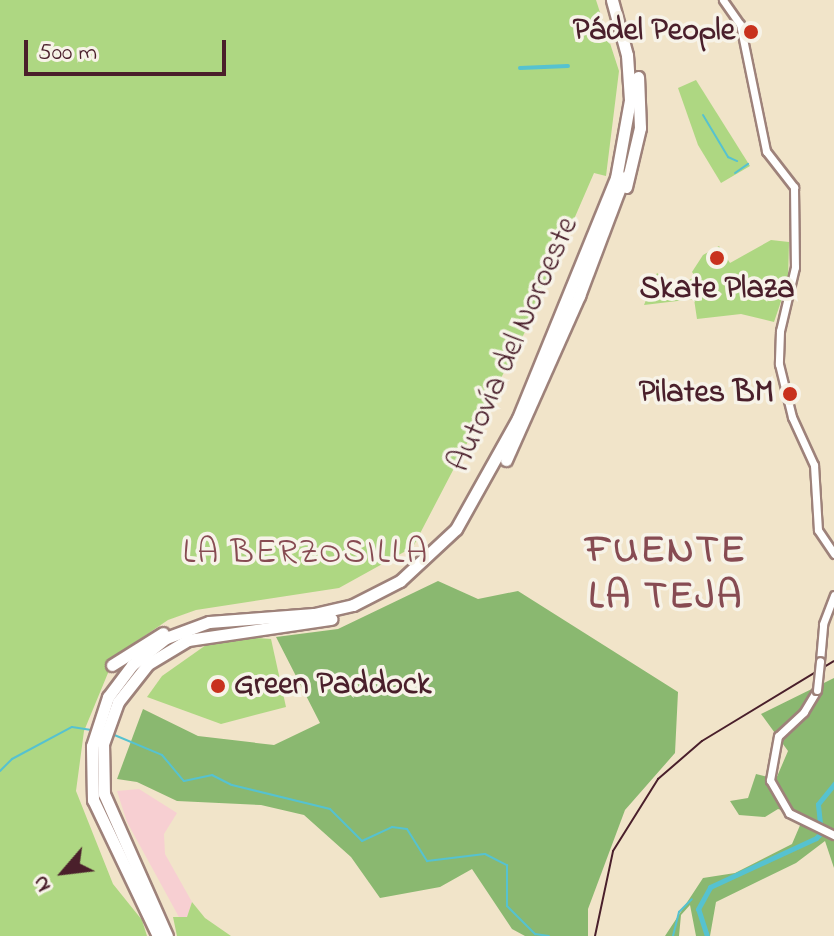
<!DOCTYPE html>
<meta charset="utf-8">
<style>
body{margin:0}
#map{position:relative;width:834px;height:936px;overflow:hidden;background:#f1e4c9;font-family:"Indie Flower",sans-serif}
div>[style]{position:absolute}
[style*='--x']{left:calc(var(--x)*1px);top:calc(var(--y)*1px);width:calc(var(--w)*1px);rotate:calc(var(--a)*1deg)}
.built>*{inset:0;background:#f7cfd2}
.green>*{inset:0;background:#aed782}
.forest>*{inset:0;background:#8ab870}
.stream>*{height:2px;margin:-1px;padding:0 1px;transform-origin:1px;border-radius:1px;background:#56c2d0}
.canal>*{height:4px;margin:-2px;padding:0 2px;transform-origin:2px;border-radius:2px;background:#56c2d0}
.river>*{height:5px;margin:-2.5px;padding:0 2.5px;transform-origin:2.5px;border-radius:2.5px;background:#56c2d0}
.roads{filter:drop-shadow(2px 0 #9e827a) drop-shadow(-2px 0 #9e827a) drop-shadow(0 2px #9e827a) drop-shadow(0 -2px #9e827a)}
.secondary>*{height:7px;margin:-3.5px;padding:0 3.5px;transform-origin:3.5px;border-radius:3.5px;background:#fff}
.highway>*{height:11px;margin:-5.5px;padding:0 5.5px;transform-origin:5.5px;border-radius:5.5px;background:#fff}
.rail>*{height:2px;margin:-1px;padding:0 1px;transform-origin:1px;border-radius:1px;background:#4a1f2b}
.bridges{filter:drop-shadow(2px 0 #9e827a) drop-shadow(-2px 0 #9e827a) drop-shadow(0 2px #9e827a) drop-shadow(0 -2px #9e827a)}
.secondary-bridge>*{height:7px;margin:-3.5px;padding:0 3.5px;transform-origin:3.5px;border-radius:3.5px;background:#fff}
.dots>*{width:22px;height:22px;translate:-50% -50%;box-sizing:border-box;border:4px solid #f7f3e8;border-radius:50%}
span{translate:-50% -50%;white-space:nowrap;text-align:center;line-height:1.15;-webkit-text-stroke:7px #f7f3e8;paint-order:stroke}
.poi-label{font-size:32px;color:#4a1f2b;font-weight:700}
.right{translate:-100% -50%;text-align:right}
.left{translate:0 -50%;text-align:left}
.street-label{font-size:32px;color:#4a1f2b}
.neighbourhood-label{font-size:34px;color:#874b52;letter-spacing:2px}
.district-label{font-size:40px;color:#874b52;font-weight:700;letter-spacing:2px}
.north{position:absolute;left:24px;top:832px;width:80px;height:80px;-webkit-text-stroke:6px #f7f3e8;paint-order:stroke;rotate:242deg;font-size:22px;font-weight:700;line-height:32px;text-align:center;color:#4a1f2b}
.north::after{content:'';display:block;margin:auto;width:28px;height:36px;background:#4a1f2b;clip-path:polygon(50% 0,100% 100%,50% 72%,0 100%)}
.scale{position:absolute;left:24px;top:40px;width:202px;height:36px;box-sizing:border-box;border:4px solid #4a1f2b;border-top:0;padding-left:10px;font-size:24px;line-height:28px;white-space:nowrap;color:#4a1f2b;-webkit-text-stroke:6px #f7f3e8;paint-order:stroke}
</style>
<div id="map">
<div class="built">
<i style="clip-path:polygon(139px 789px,177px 813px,164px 834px,165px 854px,192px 902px,187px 917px,180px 919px,127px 822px,117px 791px)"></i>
</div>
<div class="green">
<i style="clip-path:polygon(0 0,596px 0,619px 71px,606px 176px,594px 173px,526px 330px,413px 547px,339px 588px,196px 610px,168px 620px,115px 656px,84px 731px,76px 791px,113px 884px,142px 920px,147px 936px,0 936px)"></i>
<i style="clip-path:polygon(696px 80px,750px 166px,721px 183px,698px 145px,678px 88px)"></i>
<i style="clip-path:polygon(771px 240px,789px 242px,788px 281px,774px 322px,741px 314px,697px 319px,694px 299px,644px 305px,657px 273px,677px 289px,695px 276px,692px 272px,703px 255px,719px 246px,730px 263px)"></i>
<i style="clip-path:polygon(242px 637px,271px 639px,286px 707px,221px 724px,147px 697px,162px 676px,206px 645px)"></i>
<i style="clip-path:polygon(192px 902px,205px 918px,231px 936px,177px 936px,173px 917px,187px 917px)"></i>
</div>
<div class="forest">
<i style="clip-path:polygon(438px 581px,478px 599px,518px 591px,678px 692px,675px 753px,625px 810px,588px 909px,588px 936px,525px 936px,512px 929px,472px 869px,440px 887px,380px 898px,351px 857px,304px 815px,261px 805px,177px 801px,137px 782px,117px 779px,143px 709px,198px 736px,274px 745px,320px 723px,276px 637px,338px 629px)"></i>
<i style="clip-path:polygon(834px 678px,834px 868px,825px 841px,796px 863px,716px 902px,710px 936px,696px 936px,690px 905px,681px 915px,679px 936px,665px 936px,703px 878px,735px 873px,792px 844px,804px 816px,778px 809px,765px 817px,739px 815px,730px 801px,748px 798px,756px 774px,776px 779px,788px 751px,761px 714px)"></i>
</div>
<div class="stream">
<i style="--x:703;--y:115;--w:49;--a:59.2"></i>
<i style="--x:728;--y:157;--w:10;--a:24"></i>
<i style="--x:735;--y:173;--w:16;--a:-35"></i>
<i style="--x:112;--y:734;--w:54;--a:22.8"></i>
<i style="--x:162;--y:755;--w:34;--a:50"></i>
<i style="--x:184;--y:781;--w:29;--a:-12"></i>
<i style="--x:212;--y:775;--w:22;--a:27"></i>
<i style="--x:232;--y:785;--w:101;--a:13.8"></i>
<i style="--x:330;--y:809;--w:45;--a:45"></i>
<i style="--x:362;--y:841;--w:33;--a:-25"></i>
<i style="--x:392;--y:827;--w:15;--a:8"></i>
<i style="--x:407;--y:829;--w:38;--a:58"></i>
<i style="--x:427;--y:861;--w:58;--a:-6.9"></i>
<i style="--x:485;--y:854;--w:25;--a:27"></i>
<i style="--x:507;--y:865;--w:41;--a:90"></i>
<i style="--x:507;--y:906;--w:40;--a:45"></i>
<i style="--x:535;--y:934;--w:14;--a:8"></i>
<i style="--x:0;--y:771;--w:17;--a:-45"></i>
<i style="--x:12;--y:759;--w:68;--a:-28.1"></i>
<i style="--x:72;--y:727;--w:18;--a:9"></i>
<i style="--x:673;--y:936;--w:25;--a:-76"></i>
<i style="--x:679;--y:912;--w:18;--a:-45"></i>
</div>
<div class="canal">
<i style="--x:520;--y:68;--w:48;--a:-2.4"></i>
</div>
<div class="river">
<i style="--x:707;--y:936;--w:28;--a:-108"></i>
<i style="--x:698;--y:909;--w:25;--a:-61"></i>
<i style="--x:710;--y:887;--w:117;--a:-24.8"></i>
<i style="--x:816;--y:838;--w:7;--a:-45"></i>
<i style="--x:821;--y:833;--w:29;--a:-96"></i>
<i style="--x:818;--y:804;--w:26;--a:-51"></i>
</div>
<div class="roads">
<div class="secondary">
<i style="--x:723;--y:0;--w:29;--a:55"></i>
<i style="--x:740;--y:24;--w:130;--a:78.4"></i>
<i style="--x:766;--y:151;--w:46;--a:52.1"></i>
<i style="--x:794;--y:187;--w:80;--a:89.3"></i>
<i style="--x:795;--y:267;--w:66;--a:103.2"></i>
<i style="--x:780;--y:331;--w:33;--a:92"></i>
<i style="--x:779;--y:364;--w:55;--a:76.2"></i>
<i style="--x:792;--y:417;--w:53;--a:65.4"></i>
<i style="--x:814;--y:465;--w:65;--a:86.5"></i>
<i style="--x:818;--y:530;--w:29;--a:56"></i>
<i style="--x:820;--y:661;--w:37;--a:-85"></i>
<i style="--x:823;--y:624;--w:31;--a:-69"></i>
<i style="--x:817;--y:690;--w:26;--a:121"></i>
<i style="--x:804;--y:712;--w:35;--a:137"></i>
<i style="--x:778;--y:736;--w:45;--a:100.3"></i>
<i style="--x:770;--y:780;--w:38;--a:60"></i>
<i style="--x:789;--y:813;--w:50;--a:26.1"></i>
</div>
<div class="highway">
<i style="--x:626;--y:187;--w:61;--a:-76.7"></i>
<i style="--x:640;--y:128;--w:51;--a:-92.2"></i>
<i style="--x:506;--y:460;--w:180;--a:-66"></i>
<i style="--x:579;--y:296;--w:127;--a:-69.3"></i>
<i style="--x:112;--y:665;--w:60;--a:-32.1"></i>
<i style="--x:158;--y:936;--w:151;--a:-115.5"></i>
<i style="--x:93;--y:800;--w:54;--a:-91.1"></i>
<i style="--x:92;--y:746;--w:52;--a:-71.9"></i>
<i style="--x:108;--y:697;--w:40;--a:-53"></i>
<i style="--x:132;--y:665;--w:43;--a:-38.5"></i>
<i style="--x:166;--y:638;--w:46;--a:-20.4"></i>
<i style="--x:209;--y:622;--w:105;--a:-4.4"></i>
<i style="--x:314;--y:614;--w:40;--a:-13"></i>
<i style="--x:353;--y:605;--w:53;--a:-27.1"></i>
<i style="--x:400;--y:581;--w:76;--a:-42.9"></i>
<i style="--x:456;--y:529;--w:127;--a:-60.8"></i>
<i style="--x:518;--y:418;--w:259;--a:-67.8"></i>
<i style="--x:616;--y:178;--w:79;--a:-79.8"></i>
<i style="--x:630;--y:100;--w:45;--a:-93.8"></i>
<i style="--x:627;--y:55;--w:57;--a:-105.3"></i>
<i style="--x:167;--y:936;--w:155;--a:-113.9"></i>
<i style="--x:104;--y:794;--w:50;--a:-91.1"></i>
<i style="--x:103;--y:744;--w:45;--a:-70.3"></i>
<i style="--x:118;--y:702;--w:48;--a:-51.7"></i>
<i style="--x:148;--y:664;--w:47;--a:-31"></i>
<i style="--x:188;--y:640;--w:145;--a:-8.4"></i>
</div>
</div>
<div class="rail">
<i style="--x:595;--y:936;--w:87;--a:-78"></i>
<i style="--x:613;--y:851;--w:85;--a:-58"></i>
<i style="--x:658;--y:779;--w:58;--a:-40.8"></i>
<i style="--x:702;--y:741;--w:154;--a:-31.2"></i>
</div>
<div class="bridges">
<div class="secondary-bridge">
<i style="--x:817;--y:690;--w:29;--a:-84"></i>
</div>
</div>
<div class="dots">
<i style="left:751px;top:32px;background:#c8321e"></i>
<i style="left:717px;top:258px;background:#c8321e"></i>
<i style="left:790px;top:394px;background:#c8321e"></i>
<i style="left:218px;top:686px;background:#c8321e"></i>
</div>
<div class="poi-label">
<span class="right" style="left:735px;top:32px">Pádel People</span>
<span style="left:717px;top:290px">Skate Plaza</span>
<span class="right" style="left:774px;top:394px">Pilates BM</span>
<span class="left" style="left:234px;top:686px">Green Paddock</span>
</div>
<div class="street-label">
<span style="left:515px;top:345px;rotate:-66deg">Autovía del Noroeste</span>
</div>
<div class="neighbourhood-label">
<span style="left:306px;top:555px">LA BERZOSILLA</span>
</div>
<div class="district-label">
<span style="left:666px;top:575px">FUENTE<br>LA TEJA</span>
</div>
<div class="north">N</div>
<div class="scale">500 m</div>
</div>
